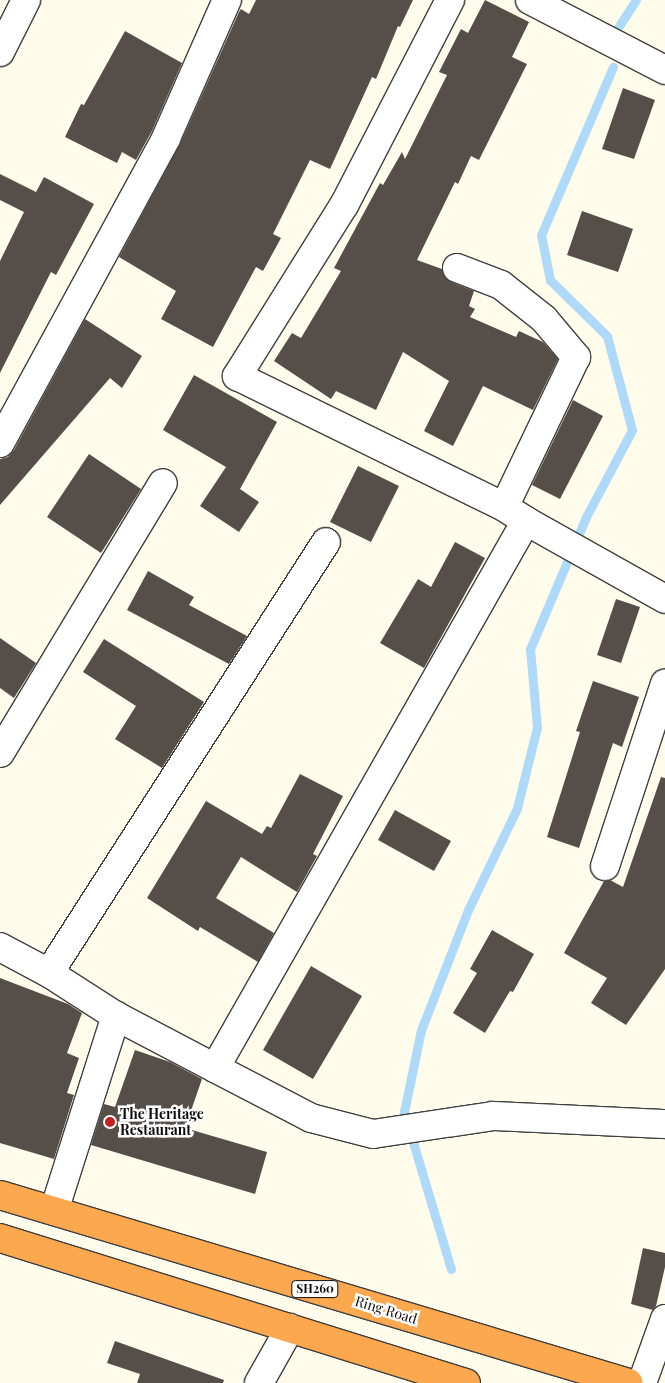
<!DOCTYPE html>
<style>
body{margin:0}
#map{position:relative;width:665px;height:1383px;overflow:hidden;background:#fffcec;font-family:"Playfair Display",serif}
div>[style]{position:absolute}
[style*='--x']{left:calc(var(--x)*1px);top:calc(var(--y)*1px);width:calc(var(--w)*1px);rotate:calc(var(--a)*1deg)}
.stream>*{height:9px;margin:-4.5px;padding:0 4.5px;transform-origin:4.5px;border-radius:4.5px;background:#aed9f9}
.building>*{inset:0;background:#564f49}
.roads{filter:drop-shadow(1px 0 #404040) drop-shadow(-1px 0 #404040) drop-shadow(0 1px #404040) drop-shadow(0 -1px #404040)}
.minor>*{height:28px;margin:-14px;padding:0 14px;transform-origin:14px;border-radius:14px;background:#fff}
.highway>*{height:28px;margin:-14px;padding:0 14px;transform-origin:14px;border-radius:14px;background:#fca84e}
.dots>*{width:14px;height:14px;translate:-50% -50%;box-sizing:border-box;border:2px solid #fff;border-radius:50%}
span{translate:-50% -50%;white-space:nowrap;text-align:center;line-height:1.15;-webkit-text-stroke:5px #fff;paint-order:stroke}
.shield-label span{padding:1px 4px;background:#fff;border:1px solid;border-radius:4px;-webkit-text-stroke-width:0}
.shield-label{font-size:12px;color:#0d0d0d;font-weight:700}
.poi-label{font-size:14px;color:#0d0d0d;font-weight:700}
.left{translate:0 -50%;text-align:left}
.street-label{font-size:14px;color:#0d0d0d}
</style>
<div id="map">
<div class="stream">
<i style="--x:619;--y:26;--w:31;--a:-57"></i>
<i style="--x:451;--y:1269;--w:164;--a:-106.7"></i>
<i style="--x:404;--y:1112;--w:84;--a:-78.3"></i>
<i style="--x:421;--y:1030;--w:129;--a:-68.6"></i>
<i style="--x:468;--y:910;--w:113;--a:-64.3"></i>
<i style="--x:517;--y:808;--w:83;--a:-76.1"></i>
<i style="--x:537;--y:727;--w:78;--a:-95.1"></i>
<i style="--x:530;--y:649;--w:143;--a:-67"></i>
<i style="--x:586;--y:517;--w:98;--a:-62.1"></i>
<i style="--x:632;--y:430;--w:97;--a:-104.9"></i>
<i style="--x:607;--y:336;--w:80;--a:-135.5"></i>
<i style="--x:550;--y:280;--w:46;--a:-101.3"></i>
<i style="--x:541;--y:235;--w:183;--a:-66.8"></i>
</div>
<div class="building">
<i style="clip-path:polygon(256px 0,413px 0,400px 27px,398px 26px,376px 79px,372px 77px,330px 169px,310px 160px,273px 234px,281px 238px,263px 271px,256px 267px,213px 347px,161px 319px,176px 291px,119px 257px,180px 144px,239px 12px,241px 9px,249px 14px)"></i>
<i style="clip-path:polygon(485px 0,529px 22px,512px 57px,527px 64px,479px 160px,471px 156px,458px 184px,455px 182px,417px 260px,442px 269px,445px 277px,451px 282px,474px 291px,469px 306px,475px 309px,470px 317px,516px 337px,519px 331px,543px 342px,558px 359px,533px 410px,483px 386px,453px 446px,424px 431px,449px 381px,403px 352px,376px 410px,336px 391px,331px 399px,274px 361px,292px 333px,301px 338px,341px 271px,334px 268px,380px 183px,383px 185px,402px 152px,405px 159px,447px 75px,439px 72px,461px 29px,468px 33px)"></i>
<i style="clip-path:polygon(125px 31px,182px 63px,152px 131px,136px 160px,122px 152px,117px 163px,65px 137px,81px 104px,84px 105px)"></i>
<i style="clip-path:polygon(623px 88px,655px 100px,634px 159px,602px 149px)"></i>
<i style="clip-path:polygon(0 174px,36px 192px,44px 177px,94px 204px,56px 275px,51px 272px,0 373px,0 261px,24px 212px,0 200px)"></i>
<i style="clip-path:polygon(582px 211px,633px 229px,618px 272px,567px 255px)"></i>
<i style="clip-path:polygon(85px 319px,142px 356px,122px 388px,110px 378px,0 505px,0 459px,8px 457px,14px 450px)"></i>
<i style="clip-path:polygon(194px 375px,277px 422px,240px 489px,259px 502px,239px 532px,200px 506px,226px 467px,163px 430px)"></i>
<i style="clip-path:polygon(573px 400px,603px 416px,560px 499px,532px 485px)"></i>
<i style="clip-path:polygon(89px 454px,141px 489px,101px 553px,47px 517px)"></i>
<i style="clip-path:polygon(358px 466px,399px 486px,371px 542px,330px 522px)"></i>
<i style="clip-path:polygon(455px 542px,485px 558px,424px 668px,380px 643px,418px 579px,431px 587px)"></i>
<i style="clip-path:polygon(148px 571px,194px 597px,189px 605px,247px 636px,229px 664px,127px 610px)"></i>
<i style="clip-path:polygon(616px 599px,640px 607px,621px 663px,597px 655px)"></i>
<i style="clip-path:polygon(0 638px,36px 663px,14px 698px,0 688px)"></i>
<i style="clip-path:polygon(104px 639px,204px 702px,162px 768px,115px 739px,136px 706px,83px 672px)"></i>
<i style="clip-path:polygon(593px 681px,639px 697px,622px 747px,613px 743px,579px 848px,547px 837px,580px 732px,576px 731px)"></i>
<i style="clip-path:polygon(300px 774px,343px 796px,313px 854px,317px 856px,297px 892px,241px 857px,216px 898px,274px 933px,258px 962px,200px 927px,198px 931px,147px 898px,206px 801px,262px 834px,267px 826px,271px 828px)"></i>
<i style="clip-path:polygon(661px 777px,665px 778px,665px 969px,626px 1025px,591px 1003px,607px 978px,564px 953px,604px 881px,610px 880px,623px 887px)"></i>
<i style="clip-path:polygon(395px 810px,451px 841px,434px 871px,378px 840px)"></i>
<i style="clip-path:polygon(492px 930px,534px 954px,513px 992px,510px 991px,485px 1033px,453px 1013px,477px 973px,470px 969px)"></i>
<i style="clip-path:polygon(311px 966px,362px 996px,313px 1079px,263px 1050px)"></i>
<i style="clip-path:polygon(0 978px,68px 1004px,82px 1013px,67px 1053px,79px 1058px,67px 1093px,74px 1095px,54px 1159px,0 1143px)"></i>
<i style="clip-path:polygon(135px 1050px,170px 1062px,202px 1079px,185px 1128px,267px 1152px,255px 1194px,91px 1145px,104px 1104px,115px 1107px)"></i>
<i style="clip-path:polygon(643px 1248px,665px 1253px,665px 1267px,656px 1306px,653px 1310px,631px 1304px)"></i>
<i style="clip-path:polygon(115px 1341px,224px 1380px,223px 1383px,137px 1383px,140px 1374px,107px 1363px)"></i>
</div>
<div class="roads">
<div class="minor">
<i style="--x:450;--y:0;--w:231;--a:117.3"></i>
<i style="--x:344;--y:205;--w:202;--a:122"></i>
<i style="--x:237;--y:376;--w:297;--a:26.1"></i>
<i style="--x:504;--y:507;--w:26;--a:32"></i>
<i style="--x:526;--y:521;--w:629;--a:119.62"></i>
<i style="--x:215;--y:1068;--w:108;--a:27.5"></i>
<i style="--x:311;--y:1118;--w:64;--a:14.5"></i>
<i style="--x:373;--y:1134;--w:121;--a:-8.5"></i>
<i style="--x:493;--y:1116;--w:172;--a:2.7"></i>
<i style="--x:530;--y:0;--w:152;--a:27.4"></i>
<i style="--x:0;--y:52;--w:58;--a:-63.4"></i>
<i style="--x:457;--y:268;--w:47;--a:21.1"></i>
<i style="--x:501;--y:285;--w:55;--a:38.3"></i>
<i style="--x:544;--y:319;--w:50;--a:49.9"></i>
<i style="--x:576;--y:357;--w:166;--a:115.6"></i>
<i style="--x:0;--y:443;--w:347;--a:-61.4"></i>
<i style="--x:166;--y:138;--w:151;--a:-66.2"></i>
<i style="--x:526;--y:521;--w:159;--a:29.3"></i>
<i style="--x:0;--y:753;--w:315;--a:-58.9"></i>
<i style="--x:605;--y:866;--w:192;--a:-71.8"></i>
<i style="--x:0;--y:947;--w:55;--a:28"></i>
<i style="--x:49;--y:973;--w:80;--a:32.7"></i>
<i style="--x:116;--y:1016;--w:112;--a:27.7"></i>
<i style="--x:49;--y:973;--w:512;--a:-57.27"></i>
<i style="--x:54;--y:1211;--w:205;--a:-72.4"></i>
<i style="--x:259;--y:1383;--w:63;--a:-60.6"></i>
<i style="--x:642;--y:1383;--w:68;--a:-70.2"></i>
</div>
<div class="highway">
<i style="--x:0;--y:1195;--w:656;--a:16.64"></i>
<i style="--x:0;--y:1238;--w:488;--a:17.3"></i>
</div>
</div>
<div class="dots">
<i style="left:110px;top:1122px;background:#c4201e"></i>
</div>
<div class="shield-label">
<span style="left:315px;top:1289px">SH260</span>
</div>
<div class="poi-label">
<span class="left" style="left:120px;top:1122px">The Heritage<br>Restaurant</span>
</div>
<div class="street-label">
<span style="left:386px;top:1310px;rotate:17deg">Ring Road</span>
</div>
</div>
